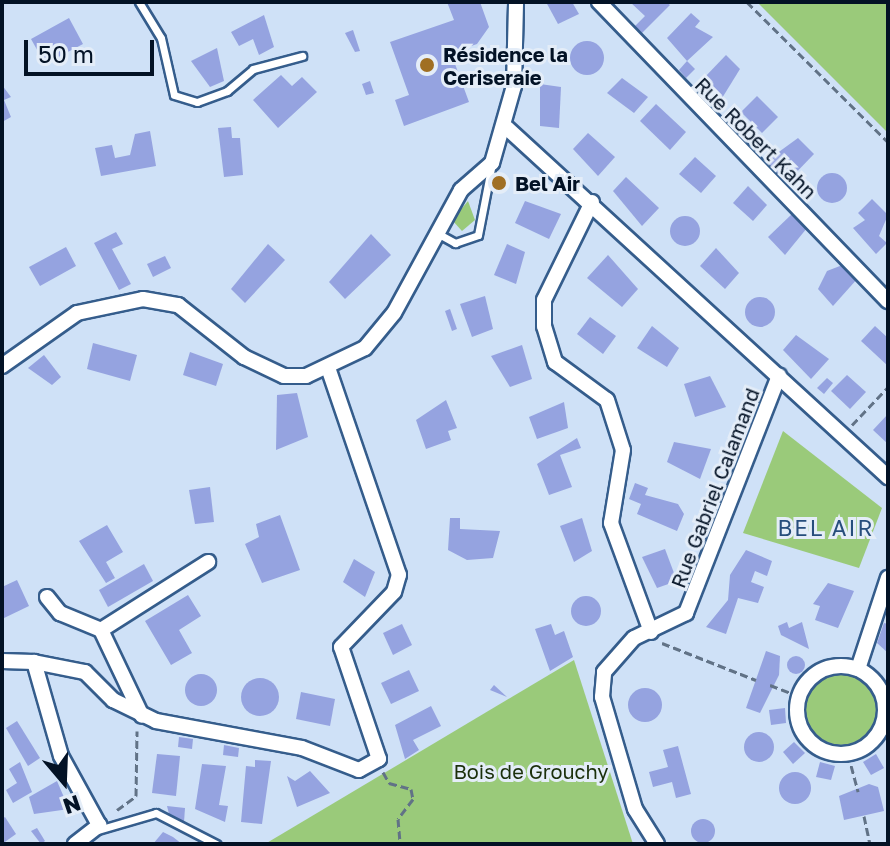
<!DOCTYPE html>
<meta charset="utf-8">
<style>
body{margin:0}
#map{position:relative;width:890px;height:846px;overflow:hidden;background:#cfe1f7;font-family:"Golos Text",sans-serif}
div>[style]{position:absolute}
[style*='--x']{left:calc(var(--x)*1px);top:calc(var(--y)*1px);width:calc(var(--w)*1px);rotate:calc(var(--a)*1deg)}
.green>*{inset:0;background:#9aca7a}
.round{border-radius:50%}
.building>*{inset:0;background:#95a3e0}
.path>*{height:3px;margin-top:-1.5px;transform-origin:0;background:repeating-linear-gradient(90deg,#617286 0 8px,transparent 0 12px)}
.roads{filter:drop-shadow(2px 0 #355d8c) drop-shadow(-2px 0 #355d8c) drop-shadow(0 2px #355d8c) drop-shadow(0 -2px #355d8c)}
.lane>*{height:7px;margin:-3.5px;padding:0 3.5px;transform-origin:3.5px;border-radius:3.5px;background:#fff}
.street>*{height:14px;margin:-7px;padding:0 7px;transform-origin:7px;border-radius:7px;background:#fff}
.street>.ring{margin:-7px;padding:0;box-sizing:content-box;background:none;border:14px solid #fff;border-radius:50%}
.dots>*{width:22px;height:22px;translate:-50% -50%;box-sizing:border-box;border:4px solid #e4edf8;border-radius:50%}
span{translate:-50% -50%;white-space:nowrap;text-align:center;line-height:1.15;-webkit-text-stroke:6px #e4edf8;paint-order:stroke}
.poi-label{font-size:20px;color:#031225;font-weight:700}
.left{translate:0 -50%;text-align:left}
.street-label{font-size:20px;color:#031225}
.park-label{font-size:20px;color:#1b300b}
.neighbourhood-label{font-size:22px;color:#264e7c;letter-spacing:2px}
.frame{position:absolute;inset:0;border:4px solid #031225;pointer-events:none}
.north{position:absolute;left:24px;top:742px;width:80px;height:80px;-webkit-text-stroke:6px #e4edf8;paint-order:stroke;rotate:161deg;font-size:22px;font-weight:700;line-height:32px;text-align:center;color:#031225}
.north::after{content:'';display:block;margin:auto;width:28px;height:36px;background:#031225;clip-path:polygon(50% 0,100% 100%,50% 72%,0 100%)}
.scale{position:absolute;left:24px;top:40px;width:130px;height:36px;box-sizing:border-box;border:4px solid #031225;border-top:0;padding-left:10px;font-size:24px;line-height:28px;white-space:nowrap;color:#031225;-webkit-text-stroke:6px #e4edf8;paint-order:stroke}
</style>
<div id="map">
<div class="green">
<i style="clip-path:polygon(757px 2px,888px 2px,888px 133px)"></i>
<i style="clip-path:polygon(468px 201px,475px 220px,462px 231px,452px 220px)"></i>
<i style="clip-path:polygon(783px 431px,882px 508px,859px 568px,743px 533px)"></i>
<i style="clip-path:polygon(574px 660px,633px 844px,265px 844px)"></i>
<i class="round" style="left:805px;top:673px;width:72px;height:72px"></i>
</div>
<div class="building">
<i style="clip-path:polygon(447px 2px,480px 2px,489px 27px,477px 44px,451px 53px,469px 102px,404px 126px,395px 100px,409px 95px,390px 42px,454px 20px)"></i>
<i style="clip-path:polygon(546px 2px,572px 2px,579px 14px,558px 24px)"></i>
<i style="clip-path:polygon(630px 2px,666px 2px,670px 5px,642px 33px,635px 26px,645px 16px)"></i>
<i style="clip-path:polygon(691px 13px,700px 21px,695px 27px,713px 37px,687px 61px,667px 38px)"></i>
<i style="clip-path:polygon(264px 15px,274px 47px,259px 55px,253px 39px,239px 46px,231px 32px)"></i>
<i style="clip-path:polygon(69px 18px,83px 44px,45px 64px,31px 39px)"></i>
<i style="clip-path:polygon(353px 30px,360px 51px,355px 52px,345px 33px)"></i>
<i class="round" style="left:570px;top:41px;width:34px;height:34px"></i>
<i style="clip-path:polygon(217px 48px,224px 81px,210px 87px,191px 61px)"></i>
<i style="clip-path:polygon(726px 55px,740px 69px,719px 103px,703px 79px)"></i>
<i style="clip-path:polygon(687px 61px,695px 69px,686px 78px,679px 70px)"></i>
<i style="clip-path:polygon(281px 75px,292px 86px,302px 77px,317px 92px,278px 128px,253px 100px)"></i>
<i style="clip-path:polygon(622px 78px,648px 97px,634px 113px,607px 93px)"></i>
<i style="clip-path:polygon(370px 81px,374px 93px,366px 95px,362px 84px)"></i>
<i style="clip-path:polygon(540px 84px,561px 87px,559px 128px,540px 126px)"></i>
<i style="clip-path:polygon(2px 85px,11px 97px,4px 100px,11px 117px,2px 122px)"></i>
<i style="clip-path:polygon(757px 96px,778px 117px,762px 133px,741px 112px)"></i>
<i style="clip-path:polygon(656px 104px,686px 132px,670px 150px,640px 121px)"></i>
<i style="clip-path:polygon(231px 127px,232px 138px,240px 138px,243px 175px,224px 177px,218px 128px)"></i>
<i style="clip-path:polygon(150px 131px,156px 166px,101px 176px,95px 148px,112px 145px,115px 158px,130px 155px,135px 134px)"></i>
<i style="clip-path:polygon(588px 133px,615px 157px,598px 176px,573px 149px)"></i>
<i style="clip-path:polygon(798px 138px,814px 154px,786px 183px,765px 162px)"></i>
<i style="clip-path:polygon(695px 157px,716px 176px,701px 193px,679px 174px)"></i>
<i class="round" style="left:817px;top:173px;width:30px;height:30px"></i>
<i style="clip-path:polygon(626px 177px,659px 208px,642px 226px,613px 191px)"></i>
<i style="clip-path:polygon(748px 186px,767px 205px,753px 221px,733px 203px)"></i>
<i style="clip-path:polygon(872px 199px,888px 215px,879px 236px,887px 243px,876px 254px,853px 228px,865px 220px,858px 213px)"></i>
<i style="clip-path:polygon(525px 201px,561px 214px,549px 239px,515px 223px)"></i>
<i style="clip-path:polygon(793px 213px,807px 228px,785px 255px,768px 237px)"></i>
<i class="round" style="left:670px;top:216px;width:30px;height:30px"></i>
<i style="clip-path:polygon(116px 232px,123px 244px,112px 249px,131px 284px,119px 290px,94px 243px)"></i>
<i style="clip-path:polygon(371px 234px,391px 255px,345px 299px,329px 282px)"></i>
<i style="clip-path:polygon(268px 244px,285px 260px,245px 303px,231px 289px)"></i>
<i style="clip-path:polygon(507px 244px,525px 252px,516px 284px,494px 275px)"></i>
<i style="clip-path:polygon(66px 247px,76px 266px,40px 286px,29px 267px)"></i>
<i style="clip-path:polygon(716px 248px,739px 273px,725px 289px,700px 266px)"></i>
<i style="clip-path:polygon(608px 255px,638px 289px,622px 307px,587px 278px)"></i>
<i style="clip-path:polygon(165px 256px,171px 268px,153px 277px,147px 264px)"></i>
<i style="clip-path:polygon(845px 264px,858px 278px,833px 306px,818px 289px,827px 271px)"></i>
<i style="clip-path:polygon(485px 296px,493px 329px,472px 337px,460px 304px)"></i>
<i class="round" style="left:745px;top:297px;width:30px;height:30px"></i>
<i style="clip-path:polygon(450px 309px,457px 329px,452px 331px,445px 311px)"></i>
<i style="clip-path:polygon(590px 317px,616px 336px,603px 354px,577px 334px)"></i>
<i style="clip-path:polygon(652px 326px,679px 348px,667px 367px,637px 348px)"></i>
<i style="clip-path:polygon(875px 326px,888px 338px,888px 366px,861px 341px)"></i>
<i style="clip-path:polygon(796px 335px,829px 359px,811px 379px,783px 350px)"></i>
<i style="clip-path:polygon(93px 343px,137px 355px,130px 381px,87px 369px)"></i>
<i style="clip-path:polygon(522px 345px,532px 379px,510px 387px,491px 356px)"></i>
<i style="clip-path:polygon(190px 352px,223px 364px,216px 386px,183px 375px)"></i>
<i style="clip-path:polygon(44px 355px,61px 377px,52px 385px,28px 368px)"></i>
<i style="clip-path:polygon(847px 375px,866px 392px,850px 409px,831px 391px)"></i>
<i style="clip-path:polygon(710px 376px,726px 407px,695px 417px,684px 384px)"></i>
<i style="clip-path:polygon(827px 378px,833px 383px,824px 394px,817px 388px)"></i>
<i style="clip-path:polygon(297px 393px,308px 437px,276px 450px,277px 395px)"></i>
<i style="clip-path:polygon(446px 400px,457px 428px,448px 431px,451px 440px,426px 449px,416px 420px)"></i>
<i style="clip-path:polygon(564px 402px,568px 428px,537px 439px,529px 417px)"></i>
<i style="clip-path:polygon(888px 414px,888px 444px,873px 430px)"></i>
<i style="clip-path:polygon(577px 438px,581px 448px,560px 455px,572px 487px,549px 495px,537px 464px)"></i>
<i style="clip-path:polygon(674px 442px,711px 449px,700px 479px,667px 462px)"></i>
<i style="clip-path:polygon(635px 483px,648px 488px,645px 495px,678px 504px,684px 514px,677px 531px,637px 514px,641px 504px,629px 499px)"></i>
<i style="clip-path:polygon(210px 487px,214px 522px,195px 524px,189px 490px)"></i>
<i style="clip-path:polygon(280px 515px,300px 570px,262px 583px,245px 544px,259px 537px,256px 524px)"></i>
<i style="clip-path:polygon(450px 518px,460px 518px,460px 529px,500px 531px,493px 558px,467px 560px,448px 550px)"></i>
<i style="clip-path:polygon(582px 518px,592px 551px,574px 562px,560px 526px)"></i>
<i style="clip-path:polygon(107px 525px,123px 552px,106px 562px,115px 578px,106px 583px,79px 541px)"></i>
<i style="clip-path:polygon(665px 549px,677px 581px,657px 588px,642px 557px)"></i>
<i style="clip-path:polygon(746px 550px,772px 561px,767px 576px,755px 571px,751px 582px,764px 587px,758px 603px,738px 598px,726px 634px,706px 627px,728px 600px,730px 575px)"></i>
<i style="clip-path:polygon(354px 559px,375px 572px,365px 597px,343px 582px)"></i>
<i style="clip-path:polygon(144px 564px,153px 581px,108px 607px,99px 590px)"></i>
<i style="clip-path:polygon(17px 580px,29px 606px,2px 619px,2px 587px)"></i>
<i style="clip-path:polygon(828px 583px,854px 591px,838px 628px,815px 620px,820px 606px,813px 604px)"></i>
<i style="clip-path:polygon(188px 595px,201px 616px,179px 630px,192px 653px,171px 665px,145px 621px)"></i>
<i class="round" style="left:571px;top:596px;width:30px;height:30px"></i>
<i style="clip-path:polygon(787px 622px,789px 628px,802px 622px,809px 649px,781px 635px,778px 626px)"></i>
<i style="clip-path:polygon(884px 623px,888px 624px,888px 653px,877px 643px)"></i>
<i style="clip-path:polygon(402px 624px,412px 645px,393px 655px,383px 633px)"></i>
<i style="clip-path:polygon(551px 624px,555px 635px,564px 631px,573px 657px,550px 671px,535px 629px)"></i>
<i style="clip-path:polygon(766px 651px,780px 656px,779px 675px,760px 713px,746px 708px)"></i>
<i class="round" style="left:787px;top:656px;width:18px;height:18px"></i>
<i style="clip-path:polygon(409px 670px,419px 691px,391px 704px,381px 683px)"></i>
<i class="round" style="left:185px;top:674px;width:32px;height:32px"></i>
<i class="round" style="left:241px;top:678px;width:38px;height:38px"></i>
<i style="clip-path:polygon(494px 685px,507px 697px,490px 690px)"></i>
<i class="round" style="left:628px;top:688px;width:34px;height:34px"></i>
<i style="clip-path:polygon(301px 692px,335px 699px,330px 726px,296px 719px)"></i>
<i style="clip-path:polygon(431px 706px,441px 726px,413px 740px,419px 750px,405px 759px,395px 725px)"></i>
<i style="clip-path:polygon(785px 708px,786px 723px,771px 725px,769px 710px)"></i>
<i style="clip-path:polygon(17px 721px,40px 758px,28px 766px,6px 728px)"></i>
<i class="round" style="left:744px;top:732px;width:30px;height:30px"></i>
<i style="clip-path:polygon(179px 737px,193px 739px,192px 749px,178px 747px)"></i>
<i style="clip-path:polygon(794px 742px,805px 753px,793px 764px,783px 752px)"></i>
<i style="clip-path:polygon(224px 745px,239px 748px,238px 757px,223px 755px)"></i>
<i style="clip-path:polygon(678px 746px,691px 794px,676px 798px,672px 782px,653px 787px,649px 772px,668px 767px,663px 750px)"></i>
<i style="clip-path:polygon(157px 754px,180px 756px,176px 796px,152px 793px)"></i>
<i style="clip-path:polygon(876px 754px,884px 768px,871px 775px,863px 762px)"></i>
<i style="clip-path:polygon(255px 760px,271px 761px,262px 824px,241px 822px,246px 766px,255px 767px)"></i>
<i style="clip-path:polygon(20px 762px,32px 792px,13px 803px,6px 790px,17px 783px,9px 769px)"></i>
<i style="clip-path:polygon(820px 762px,835px 766px,831px 780px,816px 777px)"></i>
<i style="clip-path:polygon(202px 764px,226px 766px,219px 805px,228px 806px,225px 822px,195px 809px)"></i>
<i style="clip-path:polygon(310px 771px,330px 793px,297px 807px,287px 776px,295px 781px)"></i>
<i class="round" style="left:779px;top:772px;width:32px;height:32px"></i>
<i style="clip-path:polygon(57px 781px,69px 809px,34px 814px,29px 797px)"></i>
<i style="clip-path:polygon(869px 784px,878px 787px,884px 811px,844px 820px,839px 796px)"></i>
<i style="clip-path:polygon(167px 806px,185px 808px,184px 822px,169px 814px)"></i>
<i style="clip-path:polygon(5px 817px,16px 834px,2px 844px,2px 819px)"></i>
<i class="round" style="left:691px;top:819px;width:24px;height:24px"></i>
<i style="clip-path:polygon(37px 828px,45px 841px,41px 844px,31px 831px)"></i>
<i style="clip-path:polygon(163px 832px,173px 837px,182px 844px,153px 844px)"></i>
</div>
<div class="path">
<i style="--x:747;--y:2;--w:199;--a:44.8"></i>
<i style="--x:852;--y:425;--w:52;--a:-46.5"></i>
<i style="--x:662;--y:643;--w:101;--a:21.5"></i>
<i style="--x:770;--y:685;--w:31;--a:21"></i>
<i style="--x:882;--y:726;--w:6;--a:18"></i>
<i style="--x:848;--y:754;--w:39;--a:75"></i>
<i style="--x:383;--y:772;--w:13;--a:61"></i>
<i style="--x:389;--y:783;--w:23;--a:15"></i>
<i style="--x:411;--y:789;--w:10;--a:79"></i>
<i style="--x:413;--y:799;--w:25;--a:127"></i>
<i style="--x:398;--y:819;--w:25;--a:85"></i>
<i style="--x:117;--y:810;--w:24;--a:-36"></i>
<i style="--x:136;--y:796;--w:65;--a:-89.1"></i>
<i style="--x:864;--y:816;--w:29;--a:78"></i>
</div>
<div class="roads">
<div class="lane">
<i style="--x:139;--y:2;--w:42;--a:58.6"></i>
<i style="--x:161;--y:38;--w:58;--a:77.2"></i>
<i style="--x:174;--y:95;--w:24;--a:17"></i>
<i style="--x:197;--y:102;--w:32;--a:-20"></i>
<i style="--x:227;--y:91;--w:34;--a:-40"></i>
<i style="--x:253;--y:69;--w:51;--a:-14.9"></i>
<i style="--x:437;--y:233;--w:21;--a:29"></i>
<i style="--x:455;--y:243;--w:24;--a:-19"></i>
<i style="--x:478;--y:235;--w:73;--a:-79"></i>
<i style="--x:98;--y:830;--w:60;--a:-16.3"></i>
<i style="--x:156;--y:813;--w:68;--a:27.3"></i>
</div>
<div class="street">
<i style="--x:599;--y:2;--w:416;--a:46"></i>
<i style="--x:507;--y:128;--w:517;--a:42.49"></i>
<i style="--x:592;--y:202;--w:109;--a:116.1"></i>
<i style="--x:544;--y:300;--w:26;--a:90"></i>
<i style="--x:544;--y:326;--w:38;--a:73"></i>
<i style="--x:555;--y:362;--w:64;--a:36.2"></i>
<i style="--x:607;--y:400;--w:52;--a:72.3"></i>
<i style="--x:623;--y:450;--w:74;--a:99.3"></i>
<i style="--x:611;--y:523;--w:116;--a:69.8"></i>
<i style="--x:2;--y:366;--w:92;--a:-35.2"></i>
<i style="--x:77;--y:313;--w:67;--a:-12"></i>
<i style="--x:143;--y:299;--w:36;--a:10"></i>
<i style="--x:178;--y:305;--w:84;--a:38.2"></i>
<i style="--x:244;--y:357;--w:44;--a:25.4"></i>
<i style="--x:284;--y:376;--w:22;--a:0"></i>
<i style="--x:306;--y:376;--w:65;--a:-25.4"></i>
<i style="--x:365;--y:348;--w:45;--a:-50.4"></i>
<i style="--x:394;--y:313;--w:140;--a:-61.4"></i>
<i style="--x:461;--y:190;--w:41;--a:-41.1"></i>
<i style="--x:492;--y:163;--w:80;--a:-74.1"></i>
<i style="--x:514;--y:86;--w:84;--a:-88.6"></i>
<i style="--x:47;--y:597;--w:21;--a:51"></i>
<i style="--x:60;--y:613;--w:44;--a:22.5"></i>
<i style="--x:101;--y:630;--w:95;--a:64.5"></i>
<i style="--x:101;--y:630;--w:127;--a:-32.4"></i>
<i style="--x:2;--y:661;--w:32;--a:2"></i>
<i class="ring" style="left:797px;top:666px;width:74px;height:74px"></i>
<i style="--x:858;--y:669;--w:96;--a:-71.8"></i>
<i style="--x:75;--y:844;--w:31;--a:-38"></i>
<i style="--x:99;--y:825;--w:79;--a:-118.8"></i>
<i style="--x:61;--y:756;--w:98;--a:-106"></i>
<i style="--x:34;--y:662;--w:52;--a:11.1"></i>
<i style="--x:85;--y:672;--w:40;--a:45"></i>
<i style="--x:113;--y:700;--w:48;--a:26"></i>
<i style="--x:156;--y:721;--w:148;--a:10.5"></i>
<i style="--x:302;--y:748;--w:61;--a:21.1"></i>
<i style="--x:359;--y:770;--w:23;--a:-29"></i>
<i style="--x:379;--y:759;--w:118;--a:-108.7"></i>
<i style="--x:341;--y:647;--w:76;--a:-46.1"></i>
<i style="--x:394;--y:592;--w:18;--a:-74"></i>
<i style="--x:399;--y:575;--w:219;--a:-108.9"></i>
<i style="--x:657;--y:844;--w:41;--a:-122.2"></i>
<i style="--x:635;--y:809;--w:117;--a:-106.4"></i>
<i style="--x:602;--y:697;--w:25;--a:-85"></i>
<i style="--x:604;--y:672;--w:45;--a:-48.6"></i>
<i style="--x:634;--y:638;--w:58;--a:-25.7"></i>
<i style="--x:686;--y:613;--w:255;--a:-68.6"></i>
</div>
</div>
<div class="dots">
<i style="left:427px;top:65px;background:#a06f23"></i>
<i style="left:499px;top:183px;background:#a06f23"></i>
</div>
<div class="poi-label">
<span class="left" style="left:443px;top:66px">Résidence la<br>Ceriseraie</span>
<span class="left" style="left:515px;top:183px">Bel Air</span>
</div>
<div class="street-label">
<span style="left:756px;top:138px;rotate:45deg">Rue Robert Kahn</span>
<span style="left:715px;top:488px;rotate:-69deg">Rue Gabriel Calamand</span>
</div>
<div class="park-label">
<span style="left:531px;top:771px">Bois de Grouchy</span>
</div>
<div class="neighbourhood-label">
<span style="left:826px;top:528px">BEL AIR</span>
</div>
<div class="frame"></div>
<div class="north">N</div>
<div class="scale">50 m</div>
</div>
